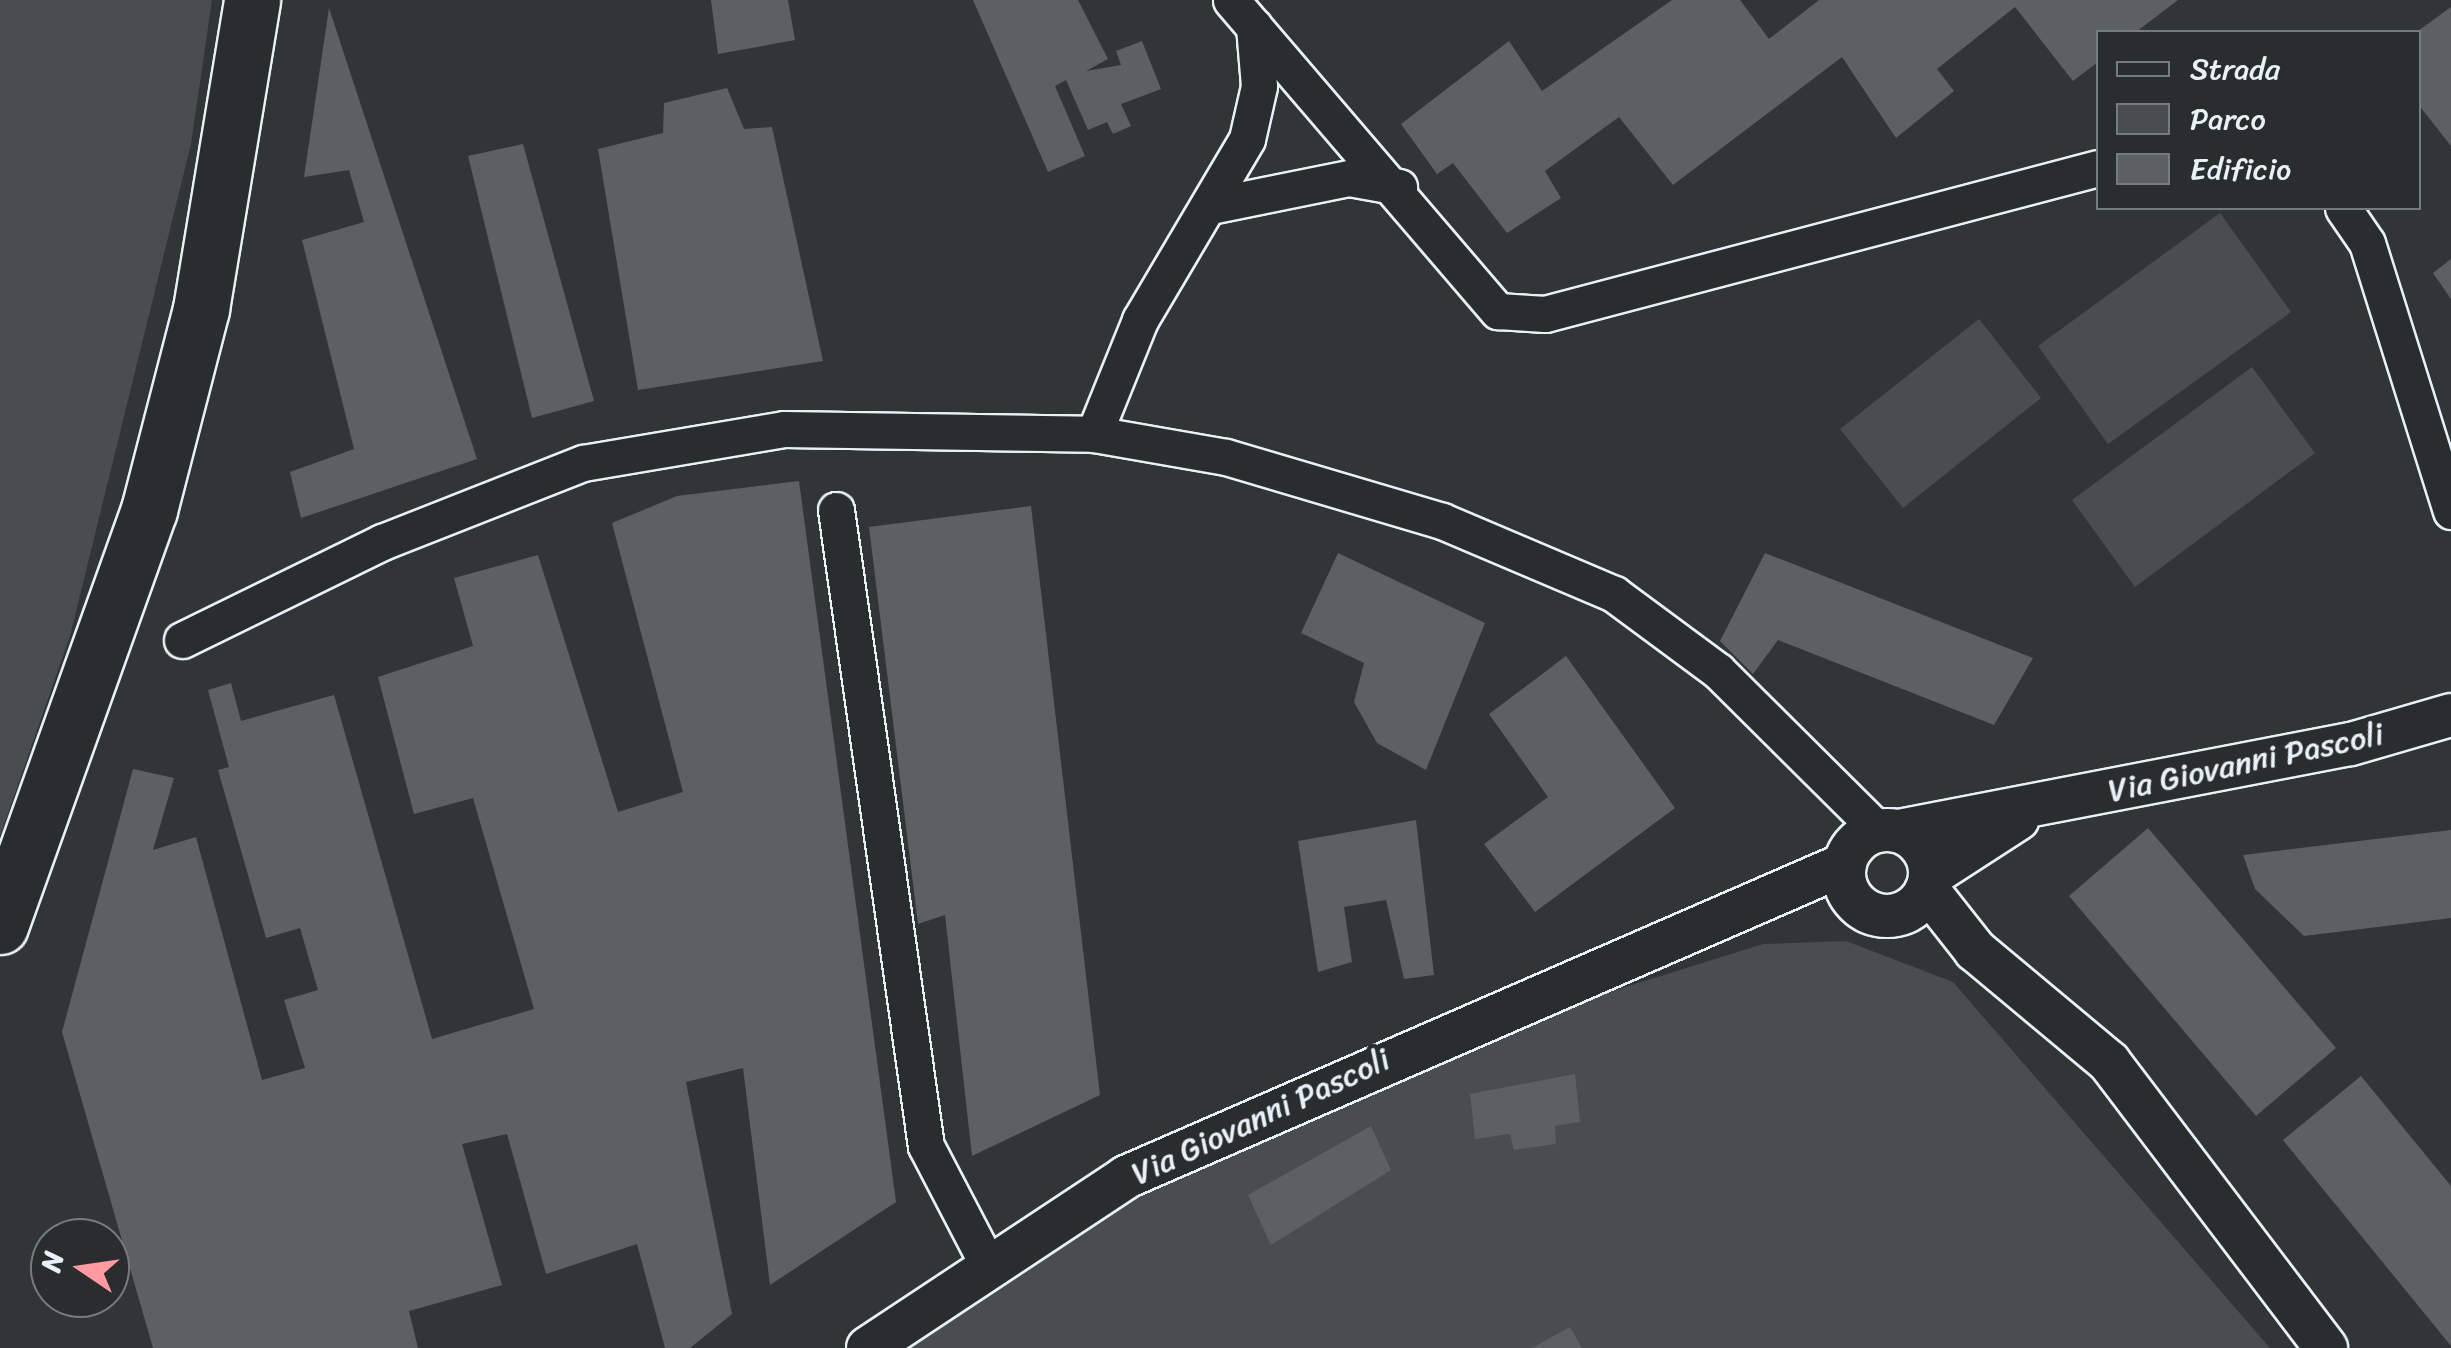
<!DOCTYPE html>
<style>
body{margin:0}
#map{position:relative;width:2451px;height:1348px;overflow:hidden;background:#323536;font-family:Sriracha,sans-serif}
div>[style]{position:absolute}
[style*='--x']{left:calc(var(--x)*1px);top:calc(var(--y)*1px);width:calc(var(--w)*1px);rotate:calc(var(--a)*1deg)}
.green>*{inset:0;background:#494d4f}
.building>*{inset:0;background:#5c6063}
.roads{filter:drop-shadow(2px 0 #e8f1f8) drop-shadow(-2px 0 #e8f1f8) drop-shadow(0 2px #e8f1f8) drop-shadow(0 -2px #e8f1f8)}
.minor>*{height:35px;margin:-17.5px;padding:0 17.5px;transform-origin:17.5px;border-radius:17.5px;background:#2a2d2e}
.tertiary>*{height:42px;margin:-21px;padding:0 21px;transform-origin:21px;border-radius:21px;background:#2a2d2e}
.tertiary>.ring{margin:-21px;padding:0;box-sizing:content-box;background:none;border:42px solid #2a2d2e;border-radius:50%}
.motorway>*{height:55px;margin:-27.5px;padding:0 27.5px;transform-origin:27.5px;border-radius:27.5px;background:#2a2d2e}
span{translate:-50% -50%;white-space:nowrap;text-align:center;line-height:1.15;-webkit-text-stroke:9px #2a2d2e;paint-order:stroke}
.street-label{font-size:32px;color:#e8f1f8}
.legend{position:absolute;left:2096px;top:30px;width:325px;height:180px;box-sizing:border-box;background:#2a2d2e;border:2px solid #767b7f;margin:0;padding:12px 18px;list-style:none;font-size:30px;color:#e8f1f8}
.legend li{display:flex;align-items:center;gap:20px;height:50px}
.legend b{width:50px;border:2px solid #767b7f}
.north{position:absolute;left:30px;top:1218px;width:100px;height:100px;box-sizing:border-box;background:#2a2d2e;border:2px solid #767b7f;border-radius:50%;rotate:283deg;font-size:28px;font-weight:700;line-height:40px;text-align:center;color:#e8f1f8}
.north::after{content:'';display:block;margin:auto;width:35px;height:45px;background:#ff9aa2;clip-path:polygon(50% 0,100% 100%,50% 72%,0 100%)}
</style>
<div id="map">
<div class="green">
<i style="clip-path:polygon(0 0,212px 0,191px 144px,70px 636px,0 836px)"></i>
<i style="clip-path:polygon(2220px 213px,2291px 312px,2108px 444px,2038px 346px)"></i>
<i style="clip-path:polygon(1979px 319px,2041px 398px,1903px 508px,1840px 429px)"></i>
<i style="clip-path:polygon(2252px 367px,2315px 453px,2135px 587px,2072px 500px)"></i>
<i style="clip-path:polygon(1846px 941px,1953px 982px,2270px 1348px,905px 1348px,1140px 1196px,1501px 1026px,1763px 944px)"></i>
</div>
<div class="building">
<i style="clip-path:polygon(711px 0,788px 0,795px 40px,718px 54px)"></i>
<i style="clip-path:polygon(973px 0,1078px 0,1108px 59px,1086px 71px,1121px 65px,1116px 51px,1142px 41px,1161px 89px,1121px 104px,1131px 126px,1113px 134px,1107px 122px,1088px 130px,1066px 80px,1055px 86px,1085px 156px,1048px 172px)"></i>
<i style="clip-path:polygon(1672px 0,1740px 0,1769px 39px,1819px 0,2178px 0,2136px 32px,2098px 32px,2098px 62px,2073px 81px,2015px 7px,1937px 69px,1954px 91px,1896px 138px,1842px 57px,1673px 185px,1619px 117px,1545px 171px,1561px 198px,1507px 233px,1453px 163px,1437px 174px,1401px 124px,1509px 41px,1542px 91px)"></i>
<i style="clip-path:polygon(2451px 7px,2451px 146px,2418px 104px,2418px 31px)"></i>
<i style="clip-path:polygon(329px 8px,477px 459px,301px 518px,290px 472px,354px 449px,302px 240px,364px 222px,349px 170px,304px 177px)"></i>
<i style="clip-path:polygon(727px 88px,744px 129px,772px 127px,823px 361px,638px 390px,598px 149px,663px 133px,664px 103px)"></i>
<i style="clip-path:polygon(523px 144px,594px 401px,532px 418px,468px 156px)"></i>
<i style="clip-path:polygon(2451px 259px,2451px 299px,2433px 273px)"></i>
<i style="clip-path:polygon(799px 481px,896px 1202px,770px 1285px,743px 1068px,686px 1082px,732px 1314px,690px 1348px,665px 1348px,637px 1244px,546px 1274px,507px 1134px,462px 1144px,502px 1285px,409px 1311px,418px 1348px,153px 1348px,62px 1032px,133px 769px,174px 778px,153px 850px,196px 837px,262px 1080px,305px 1068px,284px 1000px,318px 990px,300px 928px,266px 938px,218px 770px,229px 767px,208px 690px,231px 683px,241px 721px,334px 695px,432px 1039px,534px 1009px,473px 798px,414px 814px,378px 677px,473px 646px,454px 578px,538px 555px,618px 812px,683px 792px,612px 523px,677px 496px)"></i>
<i style="clip-path:polygon(1031px 506px,1100px 1095px,972px 1156px,945px 915px,918px 924px,869px 527px)"></i>
<i style="clip-path:polygon(1338px 553px,1485px 623px,1426px 770px,1377px 743px,1354px 702px,1364px 663px,1301px 633px)"></i>
<i style="clip-path:polygon(1765px 553px,2033px 658px,1994px 725px,1778px 640px,1753px 674px,1720px 641px)"></i>
<i style="clip-path:polygon(1566px 656px,1675px 808px,1535px 912px,1484px 844px,1548px 797px,1489px 714px)"></i>
<i style="clip-path:polygon(1416px 820px,1434px 975px,1404px 979px,1386px 900px,1344px 907px,1352px 962px,1318px 972px,1298px 841px)"></i>
<i style="clip-path:polygon(2148px 828px,2336px 1048px,2256px 1116px,2069px 896px)"></i>
<i style="clip-path:polygon(2451px 830px,2451px 918px,2304px 936px,2255px 889px,2243px 855px)"></i>
<i style="clip-path:polygon(1575px 1074px,1580px 1122px,1555px 1126px,1556px 1144px,1514px 1150px,1510px 1134px,1475px 1139px,1470px 1094px)"></i>
<i style="clip-path:polygon(2361px 1076px,2451px 1186px,2451px 1346px,2283px 1140px)"></i>
<i style="clip-path:polygon(1371px 1126px,1391px 1170px,1271px 1245px,1248px 1195px)"></i>
<i style="clip-path:polygon(1570px 1327px,1582px 1348px,1532px 1348px)"></i>
</div>
<div class="roads">
<div class="minor">
<i style="--x:1231;--y:0;--w:410;--a:49.4"></i>
<i style="--x:1498;--y:311;--w:47;--a:3.7"></i>
<i style="--x:1545;--y:314;--w:572;--a:-14.79"></i>
<i style="--x:1210;--y:206;--w:142;--a:-11.4"></i>
<i style="--x:1349;--y:178;--w:51;--a:10.2"></i>
<i style="--x:2343;--y:208;--w:42;--a:55.6"></i>
<i style="--x:2367;--y:243;--w:281;--a:72.6"></i>
<i style="--x:1094;--y:434;--w:123;--a:-68"></i>
<i style="--x:1140;--y:320;--w:210;--a:-59.4"></i>
<i style="--x:1247;--y:139;--w:54;--a:-77.2"></i>
<i style="--x:1259;--y:86;--w:60;--a:-94.8"></i>
<i style="--x:836;--y:510;--w:642;--a:81.95"></i>
<i style="--x:926;--y:1146;--w:136;--a:62.5"></i>
<i style="--x:182;--y:640;--w:223;--a:-26.1"></i>
<i style="--x:382;--y:542;--w:216;--a:-21.5"></i>
<i style="--x:583;--y:463;--w:204;--a:-9.6"></i>
<i style="--x:784;--y:429;--w:310;--a:0.9"></i>
<i style="--x:1094;--y:434;--w:134;--a:9.9"></i>
<i style="--x:1226;--y:457;--w:225;--a:16.5"></i>
<i style="--x:1442;--y:521;--w:187;--a:23"></i>
<i style="--x:1614;--y:594;--w:129;--a:36.5"></i>
<i style="--x:1718;--y:671;--w:226;--a:44.8"></i>
</div>
<div class="tertiary">
<i class="ring" style="left:1844px;top:830px;width:44px;height:44px"></i>
<i style="--x:1898;--y:831;--w:461;--a:-10.9"></i>
<i style="--x:2351;--y:744;--w:104;--a:-16.2"></i>
<i style="--x:1931;--y:875;--w:103;--a:-32.8"></i>
<i style="--x:1927;--y:889;--w:78;--a:51.8"></i>
<i style="--x:1975;--y:950;--w:175;--a:39.9"></i>
<i style="--x:2109;--y:1062;--w:359;--a:52.8"></i>
<i style="--x:868;--y:1348;--w:310;--a:-33.5"></i>
<i style="--x:1126;--y:1177;--w:784;--a:-23.52"></i>
</div>
<div class="motorway">
<i style="--x:0;--y:926;--w:442;--a:-70.3"></i>
<i style="--x:149;--y:510;--w:208;--a:-75.5"></i>
<i style="--x:201;--y:309;--w:313;--a:-80.6"></i>
</div>
</div>
<div class="street-label">
<span style="left:2246px;top:763px;rotate:-12deg">Via Giovanni Pascoli</span>
<span style="left:1261px;top:1117px;rotate:-25deg">Via Giovanni Pascoli</span>
</div>
<ul class="legend">
<li><b style="height:12px;background:#2a2d2e"></b>Strada</li>
<li><b style="height:28px;background:#494d4f"></b>Parco</li>
<li><b style="height:28px;background:#5c6063"></b>Edificio</li>
</ul>
<div class="north">N</div>
</div>
